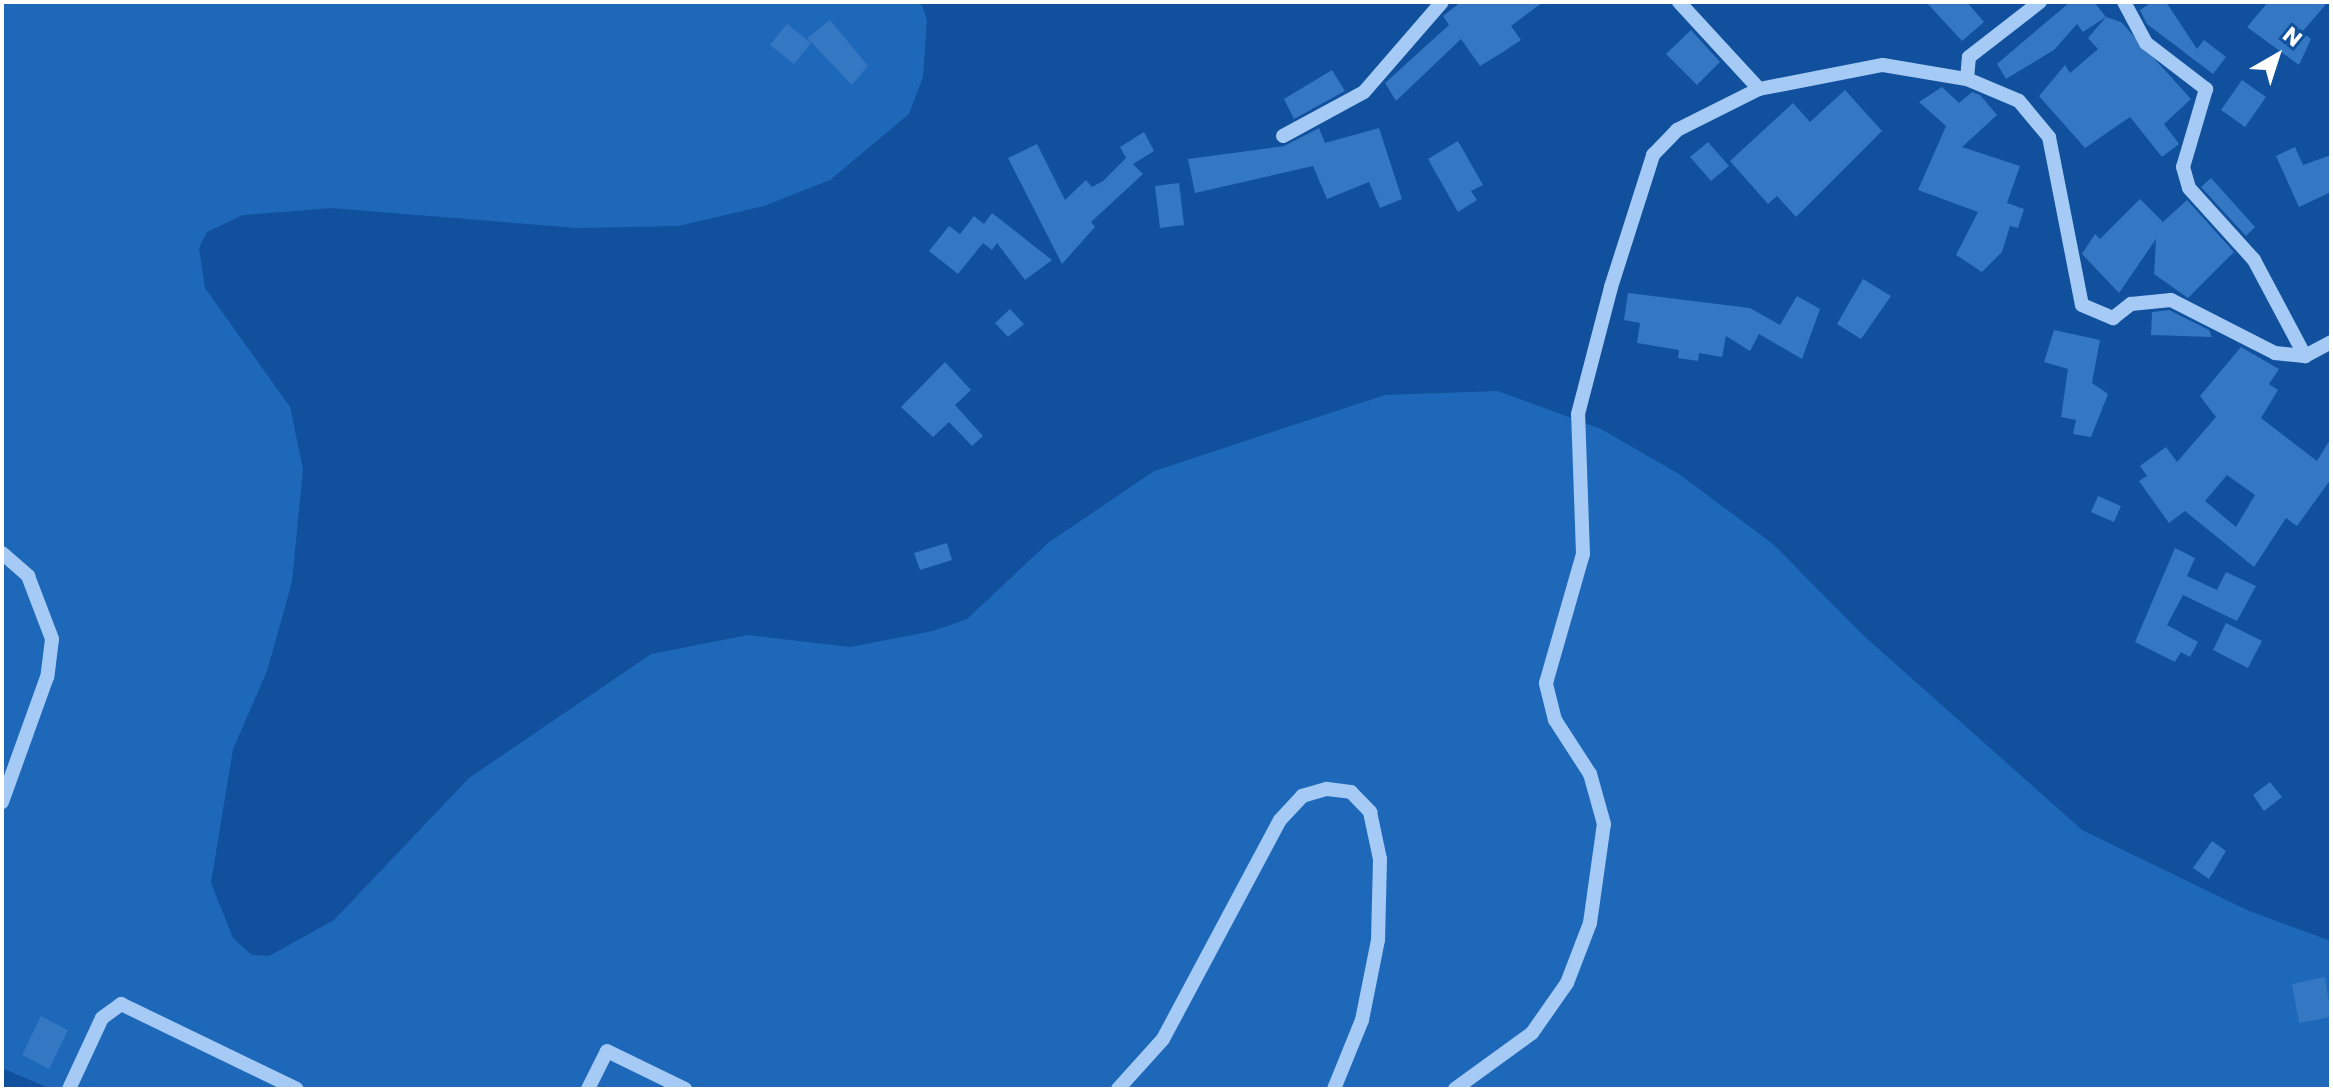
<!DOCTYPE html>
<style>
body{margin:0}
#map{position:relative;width:2333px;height:1091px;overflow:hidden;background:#10509c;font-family:Poppins,sans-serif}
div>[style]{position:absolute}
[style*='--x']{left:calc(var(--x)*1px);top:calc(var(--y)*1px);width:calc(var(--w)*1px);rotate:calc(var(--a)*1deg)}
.green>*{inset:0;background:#1e68ba}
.building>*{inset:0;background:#3477c3}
.minor>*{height:14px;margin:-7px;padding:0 7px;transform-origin:7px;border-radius:7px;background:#a4caf5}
span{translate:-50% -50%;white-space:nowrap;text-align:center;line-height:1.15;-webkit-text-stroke:6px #10509c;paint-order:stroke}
.frame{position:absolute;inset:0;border:4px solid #fff;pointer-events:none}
.north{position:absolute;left:2237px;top:16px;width:80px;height:80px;-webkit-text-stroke:6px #10509c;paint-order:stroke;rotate:39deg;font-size:22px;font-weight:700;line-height:32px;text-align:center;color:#fff}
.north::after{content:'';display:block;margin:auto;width:28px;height:36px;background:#fff;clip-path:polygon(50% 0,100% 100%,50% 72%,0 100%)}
</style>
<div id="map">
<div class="green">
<i style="clip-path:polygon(2px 2px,921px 2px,927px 20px,923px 77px,909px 114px,830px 180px,764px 206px,678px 226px,577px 228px,331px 208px,243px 215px,207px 232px,199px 248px,205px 288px,290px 407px,303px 469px,292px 582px,267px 671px,233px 749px,211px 883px,233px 938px,252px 955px,269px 956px,334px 920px,469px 778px,651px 654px,748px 635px,850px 647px,933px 631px,967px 619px,1048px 543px,1154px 471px,1385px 395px,1498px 391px,1601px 429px,1679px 474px,1773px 544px,1863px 635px,2082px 830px,2247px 910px,2331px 941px,2331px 1089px,51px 1089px,2px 1068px)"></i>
</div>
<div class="building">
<i style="clip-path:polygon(1461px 2px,1543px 2px,1511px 26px,1521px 40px,1503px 52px,1480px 66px,1461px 39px,1396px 101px,1385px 83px,1449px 25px,1443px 16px)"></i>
<i style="clip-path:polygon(1926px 2px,1967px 2px,1984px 22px,1962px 41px)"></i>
<i style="clip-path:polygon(2070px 2px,2094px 2px,2106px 17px,2083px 32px,2077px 24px,2054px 50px,2006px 79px,1997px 64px)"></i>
<i style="clip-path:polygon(2152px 2px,2166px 2px,2197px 49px,2204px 40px,2226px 57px,2213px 74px,2147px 24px,2140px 10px)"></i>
<i style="clip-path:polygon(2268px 2px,2328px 2px,2302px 32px,2311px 39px,2299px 65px,2247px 27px)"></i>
<i style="clip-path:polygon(2106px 17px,2121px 22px,2191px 99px,2164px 124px,2179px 144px,2162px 157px,2130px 117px,2085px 148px,2039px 96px,2065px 65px,2070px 73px,2098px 49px,2088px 38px)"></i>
<i style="clip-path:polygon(830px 20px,868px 66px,852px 85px,807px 38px)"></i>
<i style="clip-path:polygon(787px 24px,811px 43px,794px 64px,770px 45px)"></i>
<i style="clip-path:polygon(1691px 30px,1720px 62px,1697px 85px,1666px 54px)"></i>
<i style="clip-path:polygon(1332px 70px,1345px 91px,1294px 119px,1284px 99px)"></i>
<i style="clip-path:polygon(2242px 80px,2266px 97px,2245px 127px,2221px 110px)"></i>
<i style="clip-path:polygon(1942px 87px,1959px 103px,1972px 92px,1980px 95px,1997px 115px,1962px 147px,2020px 166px,2007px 203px,2024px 209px,2018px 228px,2010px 226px,2002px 252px,1982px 272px,1956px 255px,1978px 212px,1918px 190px,1946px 126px,1919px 102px)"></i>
<i style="clip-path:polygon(1845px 90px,1882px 131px,1796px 217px,1777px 196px,1768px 204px,1730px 161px,1793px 103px,1810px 122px)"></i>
<i style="clip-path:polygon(1319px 128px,1325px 143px,1379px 128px,1402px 199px,1380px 208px,1369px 182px,1327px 199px,1313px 166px,1195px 193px,1188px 159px,1284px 146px)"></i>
<i style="clip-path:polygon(1144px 132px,1154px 151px,1133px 164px,1143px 174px,1091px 222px,1095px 227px,1062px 264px,1008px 158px,1037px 144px,1065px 200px,1086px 180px,1092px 187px,1103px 181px,1126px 158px,1120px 147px)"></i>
<i style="clip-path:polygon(1458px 141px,1483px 185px,1471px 191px,1477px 200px,1458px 212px,1428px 159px)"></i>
<i style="clip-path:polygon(1708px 142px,1729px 166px,1711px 181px,1690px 157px)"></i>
<i style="clip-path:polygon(2295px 147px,2303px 165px,2331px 155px,2331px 192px,2299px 207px,2276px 156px)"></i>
<i style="clip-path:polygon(2211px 178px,2255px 227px,2246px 236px,2201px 187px)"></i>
<i style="clip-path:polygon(1179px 183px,1184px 225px,1160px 228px,1155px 186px)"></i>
<i style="clip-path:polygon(2140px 199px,2163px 222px,2187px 200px,2234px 252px,2188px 298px,2154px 274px,2156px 239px,2119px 293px,2082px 254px,2095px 234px,2100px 239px)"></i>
<i style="clip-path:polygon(992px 213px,1052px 260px,1025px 280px,997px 243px,992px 250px,983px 243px,958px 274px,929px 251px,949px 226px,960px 234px,974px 216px,984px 224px)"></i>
<i style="clip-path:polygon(1863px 279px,1891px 296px,1861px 339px,1837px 324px)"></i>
<i style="clip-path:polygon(1628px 293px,1750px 308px,1780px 325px,1797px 296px,1820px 309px,1802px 359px,1759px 334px,1750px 351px,1726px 336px,1722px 357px,1699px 353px,1698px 361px,1678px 358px,1679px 350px,1637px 343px,1640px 323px,1624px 320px)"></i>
<i style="clip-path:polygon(1010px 309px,1024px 324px,1008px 337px,995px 323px)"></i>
<i style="clip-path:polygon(2169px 310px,2209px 330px,2212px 337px,2151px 335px,2152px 312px)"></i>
<i style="clip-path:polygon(2054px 330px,2100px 340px,2092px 383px,2108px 394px,2091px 437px,2073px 434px,2076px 420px,2061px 417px,2068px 369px,2044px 362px)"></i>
<i style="clip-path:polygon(evenodd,2241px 347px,2279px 369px,2269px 384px,2278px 390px,2261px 418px,2317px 461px,2331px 438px,2331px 479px,2297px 526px,2286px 518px,2254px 567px,2185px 511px,2169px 523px,2139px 481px,2147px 476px,2140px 466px,2166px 447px,2177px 462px,2216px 417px,2200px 396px,2241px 347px,2227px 475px,2255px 495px,2236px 527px,2205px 501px,2227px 475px)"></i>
<i style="clip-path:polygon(945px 362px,971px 390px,955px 405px,983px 436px,972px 446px,949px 422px,933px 437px,901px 407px)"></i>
<i style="clip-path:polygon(2098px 496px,2121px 506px,2114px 522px,2091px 512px)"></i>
<i style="clip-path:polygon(947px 543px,952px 560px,920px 570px,914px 553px)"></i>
<i style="clip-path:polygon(2175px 548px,2195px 558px,2187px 576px,2217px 590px,2226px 572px,2256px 586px,2237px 621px,2183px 595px,2167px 625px,2198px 642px,2190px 657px,2181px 652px,2175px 662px,2135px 642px)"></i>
<i style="clip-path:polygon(2226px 623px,2262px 641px,2248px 668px,2213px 650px)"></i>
<i style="clip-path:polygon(2270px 782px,2282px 797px,2264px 811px,2253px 795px)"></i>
<i style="clip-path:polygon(2212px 841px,2226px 851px,2209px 879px,2193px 868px)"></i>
<i style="clip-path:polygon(2325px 977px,2331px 1017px,2299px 1023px,2292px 984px)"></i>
<i style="clip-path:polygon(41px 1016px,68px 1030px,49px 1069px,22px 1055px)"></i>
</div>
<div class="minor">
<i style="--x:1679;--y:2;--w:118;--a:47.4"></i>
<i style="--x:1759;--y:89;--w:126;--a:-11"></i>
<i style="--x:1883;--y:65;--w:85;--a:9.5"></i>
<i style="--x:1967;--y:79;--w:56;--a:22.9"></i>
<i style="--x:2019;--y:101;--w:47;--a:50.2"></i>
<i style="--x:2049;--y:137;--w:171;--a:78.9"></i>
<i style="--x:2082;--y:305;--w:34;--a:23"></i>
<i style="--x:2113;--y:318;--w:23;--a:-38"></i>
<i style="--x:2131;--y:304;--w:40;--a:-5.7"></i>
<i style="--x:2171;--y:300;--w:117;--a:27"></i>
<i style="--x:2275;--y:353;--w:30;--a:6"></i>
<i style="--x:2124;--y:2;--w:47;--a:61.8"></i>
<i style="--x:2146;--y:43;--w:76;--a:37.5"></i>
<i style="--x:2206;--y:89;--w:81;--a:106.4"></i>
<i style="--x:2183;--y:167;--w:22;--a:74"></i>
<i style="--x:2189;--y:188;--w:97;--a:47.9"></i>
<i style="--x:2254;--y:260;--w:109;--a:62"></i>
<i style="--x:2305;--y:356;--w:30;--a:-28"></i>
<i style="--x:1967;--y:79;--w:22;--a:-85"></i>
<i style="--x:1969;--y:57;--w:90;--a:-37.8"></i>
<i style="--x:1283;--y:136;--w:92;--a:-28.5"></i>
<i style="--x:1364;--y:92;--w:119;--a:-49.1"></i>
<i style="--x:2;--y:553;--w:35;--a:41"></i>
<i style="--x:28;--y:576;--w:67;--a:69.1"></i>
<i style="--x:52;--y:639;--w:38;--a:97"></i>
<i style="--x:47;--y:677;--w:133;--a:109.8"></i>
<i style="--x:69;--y:1089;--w:78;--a:-65.1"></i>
<i style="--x:102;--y:1018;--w:24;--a:-36"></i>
<i style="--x:121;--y:1004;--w:195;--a:25.8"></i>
<i style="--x:588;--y:1089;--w:42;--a:-63.4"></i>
<i style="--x:607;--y:1051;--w:87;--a:26"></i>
<i style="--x:1118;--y:1089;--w:67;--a:-48"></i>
<i style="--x:1163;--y:1039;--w:248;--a:-61.9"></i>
<i style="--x:1280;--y:820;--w:33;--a:-47"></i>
<i style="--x:1302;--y:796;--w:26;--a:-16"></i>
<i style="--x:1327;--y:789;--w:24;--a:7"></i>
<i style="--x:1351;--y:792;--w:28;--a:46"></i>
<i style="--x:1370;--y:812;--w:48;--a:78"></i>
<i style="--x:1380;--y:859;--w:81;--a:91.4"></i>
<i style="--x:1378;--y:940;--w:82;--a:101.3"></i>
<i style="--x:1362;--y:1020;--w:74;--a:112.1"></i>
<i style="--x:1455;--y:1089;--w:95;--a:-36"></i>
<i style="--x:1532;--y:1033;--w:61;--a:-55"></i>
<i style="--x:1567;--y:983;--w:64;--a:-69"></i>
<i style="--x:1590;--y:923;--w:100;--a:-82"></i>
<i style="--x:1604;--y:824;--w:52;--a:-105.6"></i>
<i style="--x:1590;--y:774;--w:64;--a:-122.9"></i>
<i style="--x:1555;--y:720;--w:38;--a:-104"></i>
<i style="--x:1546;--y:683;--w:134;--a:-74"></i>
<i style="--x:1583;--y:554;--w:140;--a:-92"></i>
<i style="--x:1578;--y:414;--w:131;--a:-75.4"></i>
<i style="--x:1611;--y:287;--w:139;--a:-72.3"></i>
<i style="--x:1653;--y:155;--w:35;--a:-46"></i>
<i style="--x:1677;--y:130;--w:92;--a:-26.6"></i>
</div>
<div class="frame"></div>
<div class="north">N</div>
</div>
